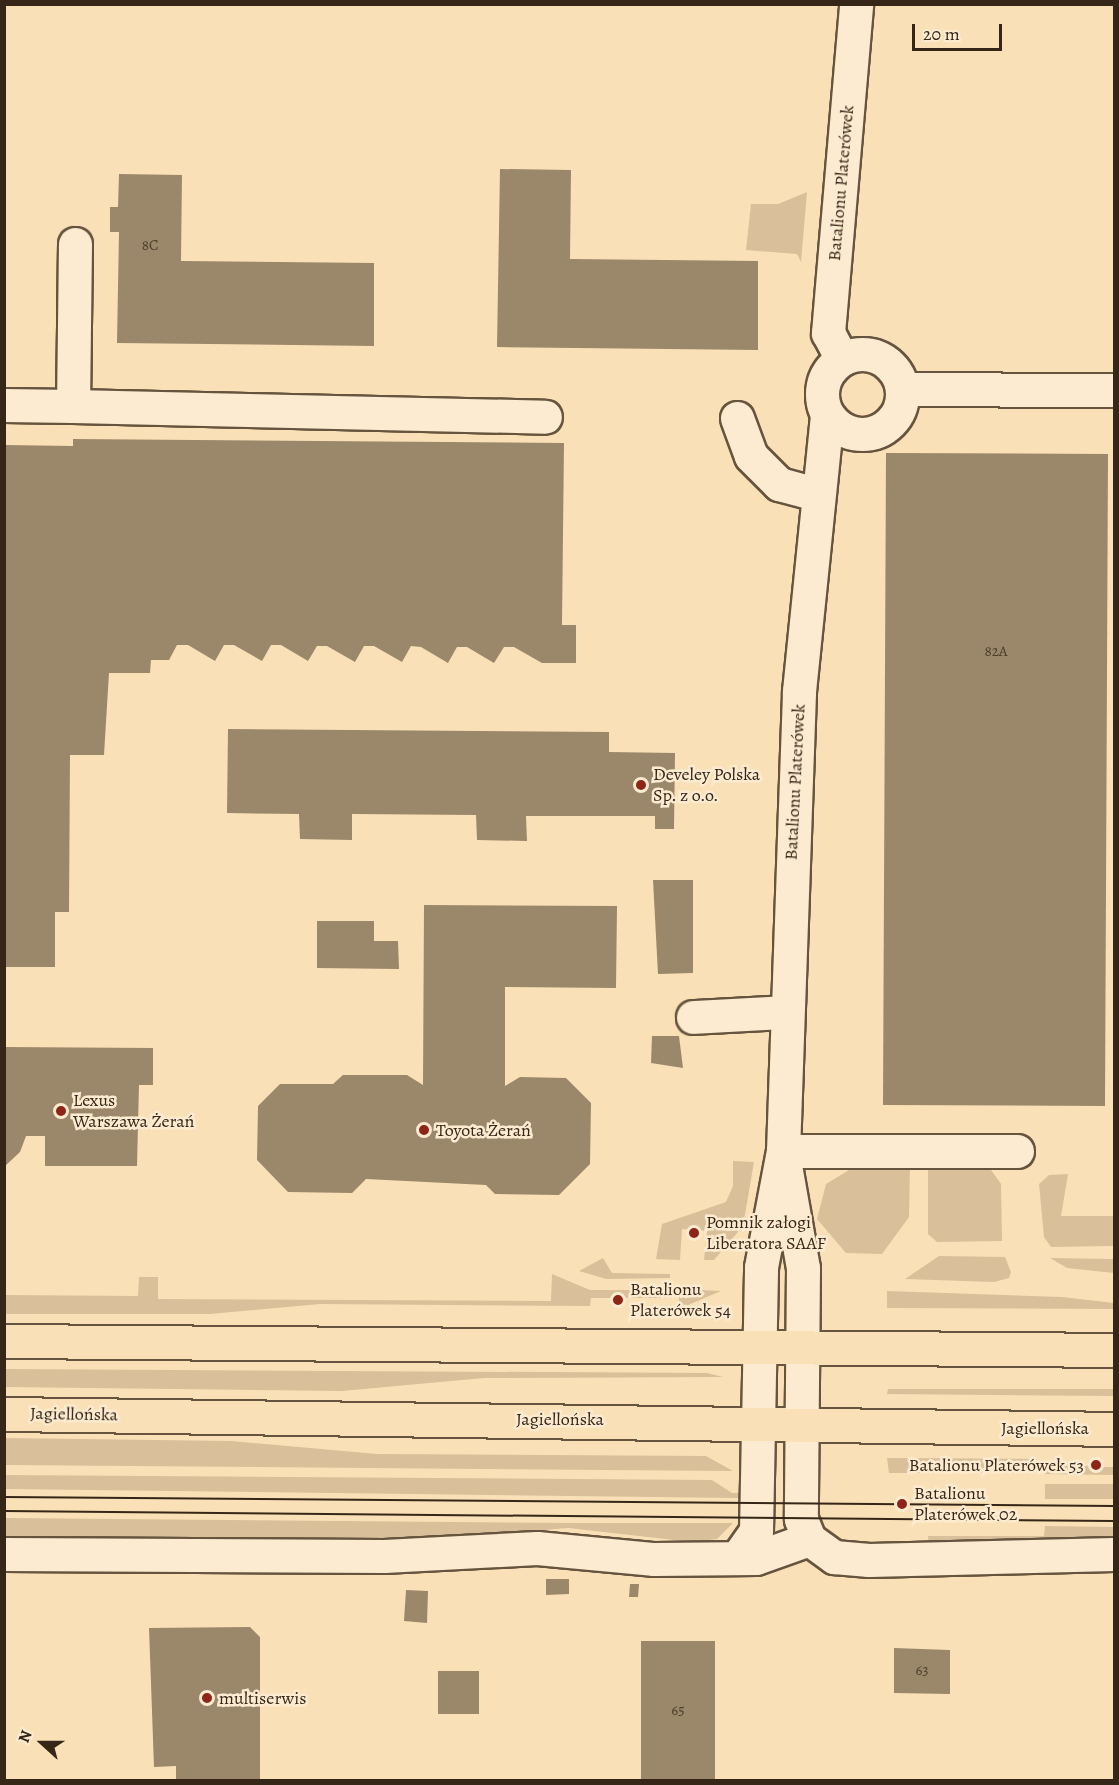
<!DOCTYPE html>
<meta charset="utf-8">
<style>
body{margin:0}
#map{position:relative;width:1119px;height:1785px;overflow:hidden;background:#fae0b6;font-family:Alegreya,serif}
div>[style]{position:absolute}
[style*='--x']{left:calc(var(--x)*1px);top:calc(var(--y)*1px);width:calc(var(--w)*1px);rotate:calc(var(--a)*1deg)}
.green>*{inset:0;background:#d9c09b}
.building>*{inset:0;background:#9b876a}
.roads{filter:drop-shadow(2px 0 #66543f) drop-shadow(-2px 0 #66543f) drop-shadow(0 2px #66543f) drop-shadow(0 -2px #66543f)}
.minor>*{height:33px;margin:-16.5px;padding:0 16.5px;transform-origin:16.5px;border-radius:16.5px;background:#fcebd0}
.minor>.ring{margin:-16.5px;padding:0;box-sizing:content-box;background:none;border:33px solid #fcebd0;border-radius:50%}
.major>*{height:33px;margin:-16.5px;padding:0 16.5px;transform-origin:16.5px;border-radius:16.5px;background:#fae0b6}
.tram>*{height:1.5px;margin:-0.75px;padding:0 0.75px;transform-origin:0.75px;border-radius:0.75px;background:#352617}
.dots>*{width:16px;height:16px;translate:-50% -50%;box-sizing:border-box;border:3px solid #fcebd0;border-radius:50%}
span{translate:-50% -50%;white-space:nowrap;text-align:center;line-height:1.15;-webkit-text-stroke:5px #fcebd0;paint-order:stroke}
.number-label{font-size:15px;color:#4e3e2c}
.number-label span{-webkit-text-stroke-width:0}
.street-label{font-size:18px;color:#352617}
.poi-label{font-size:18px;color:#352617}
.left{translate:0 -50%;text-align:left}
.right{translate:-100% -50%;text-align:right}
.frame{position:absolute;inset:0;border:6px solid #352617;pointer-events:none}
.north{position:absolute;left:12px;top:1713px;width:60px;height:60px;-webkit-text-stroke:4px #fcebd0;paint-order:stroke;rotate:291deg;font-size:16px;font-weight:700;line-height:24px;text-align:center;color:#352617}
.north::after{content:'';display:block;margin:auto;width:21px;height:27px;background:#352617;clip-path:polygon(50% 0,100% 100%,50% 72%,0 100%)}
.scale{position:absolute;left:912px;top:24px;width:90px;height:27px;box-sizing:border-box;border:3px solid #352617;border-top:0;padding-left:8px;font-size:18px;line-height:21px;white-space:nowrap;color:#352617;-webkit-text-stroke:4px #fcebd0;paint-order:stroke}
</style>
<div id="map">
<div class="green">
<i style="clip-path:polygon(807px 192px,801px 262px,797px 254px,746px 250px,751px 204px,778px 204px)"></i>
<i style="clip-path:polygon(733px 1161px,754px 1162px,743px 1226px,714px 1260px,704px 1260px,707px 1231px,682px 1229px,680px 1260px,656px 1259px,662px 1224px,726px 1202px,733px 1186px)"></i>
<i style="clip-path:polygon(928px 1162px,991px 1170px,1001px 1184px,1002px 1241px,937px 1242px,928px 1234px)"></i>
<i style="clip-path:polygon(910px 1163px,909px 1217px,882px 1254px,846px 1253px,817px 1219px,826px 1184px,854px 1167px)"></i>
<i style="clip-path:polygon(1068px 1174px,1061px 1216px,1114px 1216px,1114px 1246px,1051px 1247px,1044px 1237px,1039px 1184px,1049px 1175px)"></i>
<i style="clip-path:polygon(939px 1256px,1005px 1257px,1011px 1272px,1009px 1278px,994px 1282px,905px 1279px)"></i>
<i style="clip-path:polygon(603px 1258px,612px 1273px,670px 1274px,670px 1278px,606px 1279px,579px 1271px)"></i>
<i style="clip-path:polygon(1050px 1258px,1114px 1259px,1114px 1273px,1067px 1268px)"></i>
<i style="clip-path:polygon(552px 1274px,590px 1290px,670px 1290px,669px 1298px,591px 1298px,590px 1306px,320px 1304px,210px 1314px,5px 1314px,5px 1295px,138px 1296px,139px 1277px,158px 1277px,158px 1299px,551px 1301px)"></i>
<i style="clip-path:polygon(679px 1289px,721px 1291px,688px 1305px,679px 1304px)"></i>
<i style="clip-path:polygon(887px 1291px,1062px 1297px,1114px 1303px,1114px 1309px,887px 1308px)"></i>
<i style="clip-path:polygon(5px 1369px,707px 1373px,723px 1377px,484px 1378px,342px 1391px,5px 1387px)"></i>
<i style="clip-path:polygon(888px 1389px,1114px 1389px,1114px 1396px,887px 1394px)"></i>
<i style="clip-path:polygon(5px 1438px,231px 1441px,377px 1454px,706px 1456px,733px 1471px,5px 1465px)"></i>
<i style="clip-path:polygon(887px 1458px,1037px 1459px,1036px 1469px,1020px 1468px,1019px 1473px,889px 1473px)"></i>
<i style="clip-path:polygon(1045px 1465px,1091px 1466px,1097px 1473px,1100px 1467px,1114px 1467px,1114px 1475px,1045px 1474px)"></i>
<i style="clip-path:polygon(5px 1475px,712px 1480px,732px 1493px,741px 1493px,741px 1498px,734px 1498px,5px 1489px)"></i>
<i style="clip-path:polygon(1045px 1484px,1114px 1484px,1114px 1499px,1045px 1499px)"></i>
<i style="clip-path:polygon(5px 1518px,575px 1523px,733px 1523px,717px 1539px,692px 1542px,568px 1528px,426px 1540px,5px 1536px)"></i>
<i style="clip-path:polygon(1045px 1526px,1114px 1527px,1114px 1538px,929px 1545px,928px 1536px,1044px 1536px)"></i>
</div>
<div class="building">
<i style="clip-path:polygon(500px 169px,571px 170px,570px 259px,758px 261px,758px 350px,497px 347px)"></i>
<i style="clip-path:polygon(119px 174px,182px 175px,181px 261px,374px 263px,374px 346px,117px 343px,119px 232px,110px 232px,110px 207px,118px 207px)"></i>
<i style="clip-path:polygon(73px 439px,564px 443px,562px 625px,576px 625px,576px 663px,542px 663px,514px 647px,504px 647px,494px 663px,467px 647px,457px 647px,448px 663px,421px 647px,411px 646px,402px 662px,374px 646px,364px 646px,355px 662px,327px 646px,317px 646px,308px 661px,281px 645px,271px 645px,262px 661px,234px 645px,224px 645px,215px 661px,188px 645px,177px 645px,169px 660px,151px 660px,150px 673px,109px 673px,104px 755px,70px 755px,69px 912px,55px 912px,55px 967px,4px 967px,4px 445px,73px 446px)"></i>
<i style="clip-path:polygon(886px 453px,1108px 454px,1105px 1106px,883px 1105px)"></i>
<i style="clip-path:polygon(228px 729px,609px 732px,609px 752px,675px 753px,674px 829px,655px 829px,655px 816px,526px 816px,527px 841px,477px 840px,476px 815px,352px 814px,352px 840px,300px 839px,299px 814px,227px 813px)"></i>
<i style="clip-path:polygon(653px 880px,693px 880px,693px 973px,658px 974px)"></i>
<i style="clip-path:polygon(424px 905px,617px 906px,616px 988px,505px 987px,505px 1086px,520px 1077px,566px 1078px,591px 1103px,590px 1164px,559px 1195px,495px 1194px,486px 1185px,366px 1179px,352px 1193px,288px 1192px,257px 1160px,258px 1106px,280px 1084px,333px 1084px,343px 1075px,407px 1075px,423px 1085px)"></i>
<i style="clip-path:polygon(317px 921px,374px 921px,374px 941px,398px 941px,399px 969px,317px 968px)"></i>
<i style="clip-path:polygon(652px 1036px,679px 1036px,683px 1068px,651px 1063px)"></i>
<i style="clip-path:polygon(4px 1047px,153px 1048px,153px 1085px,139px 1085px,137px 1166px,45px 1166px,45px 1136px,26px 1136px,20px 1152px,4px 1167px)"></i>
<i style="clip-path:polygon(546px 1579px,569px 1579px,569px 1594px,546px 1595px)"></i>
<i style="clip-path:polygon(630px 1584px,639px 1584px,638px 1597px,629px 1597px)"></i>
<i style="clip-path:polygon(406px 1590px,428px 1591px,427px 1623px,404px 1621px)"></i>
<i style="clip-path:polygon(250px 1627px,260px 1637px,260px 1780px,176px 1780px,176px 1766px,154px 1767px,149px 1628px)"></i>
<i style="clip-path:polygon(641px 1641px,715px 1641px,715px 1780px,641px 1780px)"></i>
<i style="clip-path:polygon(894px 1648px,950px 1650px,950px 1694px,894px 1693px)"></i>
<i style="clip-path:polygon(438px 1671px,479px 1671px,479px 1714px,438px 1714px)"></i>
</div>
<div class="roads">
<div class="minor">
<i style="--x:75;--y:244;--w:162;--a:90.7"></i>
<i style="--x:73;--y:406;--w:472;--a:1.3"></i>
<i class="ring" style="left:822px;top:354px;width:47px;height:47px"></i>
<i style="--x:842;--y:359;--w:30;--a:-118"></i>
<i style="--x:828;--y:333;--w:330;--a:-85.1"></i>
<i style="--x:903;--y:389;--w:211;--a:0.3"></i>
<i style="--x:4;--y:405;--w:69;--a:0.8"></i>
<i style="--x:737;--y:418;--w:40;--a:69.8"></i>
<i style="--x:751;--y:456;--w:40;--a:45"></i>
<i style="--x:779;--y:484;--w:38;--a:15"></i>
<i style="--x:693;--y:1017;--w:92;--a:-3.1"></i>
<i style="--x:783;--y:1151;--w:234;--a:0"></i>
<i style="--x:785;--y:1165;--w:105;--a:80.1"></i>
<i style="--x:803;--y:1268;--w:251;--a:90.5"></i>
<i style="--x:801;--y:1519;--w:22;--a:68"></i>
<i style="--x:809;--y:1539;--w:31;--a:36"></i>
<i style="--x:834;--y:1557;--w:35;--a:5"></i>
<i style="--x:869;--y:1560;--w:245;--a:-1.4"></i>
<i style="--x:4;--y:1554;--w:380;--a:0.3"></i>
<i style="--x:384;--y:1556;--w:153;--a:-3"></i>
<i style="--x:537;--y:1548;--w:118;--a:5.4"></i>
<i style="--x:654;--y:1559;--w:102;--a:-0.6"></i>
<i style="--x:756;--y:1558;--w:56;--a:-19.7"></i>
<i style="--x:737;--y:1558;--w:33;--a:-55"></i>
<i style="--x:756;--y:1531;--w:264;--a:-88.9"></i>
<i style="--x:761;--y:1267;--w:118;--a:-79.3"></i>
<i style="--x:783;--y:1151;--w:460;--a:-88"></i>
<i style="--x:799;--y:691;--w:277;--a:-84.2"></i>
</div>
<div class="major">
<i style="--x:4;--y:1341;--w:1110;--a:0.46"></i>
<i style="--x:4;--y:1414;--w:1110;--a:0.77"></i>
</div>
</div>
<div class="tram">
<i style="--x:4;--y:1497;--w:1110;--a:0.46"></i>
<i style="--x:4;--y:1511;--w:1110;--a:0.52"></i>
</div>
<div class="dots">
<i style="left:641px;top:785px;background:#8f2418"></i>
<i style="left:61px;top:1111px;background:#8f2418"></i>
<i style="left:424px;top:1130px;background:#8f2418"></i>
<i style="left:694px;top:1233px;background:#8f2418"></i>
<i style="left:618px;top:1300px;background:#8f2418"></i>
<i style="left:1096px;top:1465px;background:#8f2418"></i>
<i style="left:902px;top:1504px;background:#8f2418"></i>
<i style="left:207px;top:1698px;background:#8f2418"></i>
</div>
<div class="number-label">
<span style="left:150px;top:246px">8C</span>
<span style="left:996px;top:652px">82A</span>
<span style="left:922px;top:1671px">63</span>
<span style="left:678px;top:1711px">65</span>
</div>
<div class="street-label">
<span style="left:841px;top:183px;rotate:-85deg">Batalionu Platerówek</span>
<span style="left:795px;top:782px;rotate:-87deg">Batalionu Platerówek</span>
<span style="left:74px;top:1414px;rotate:1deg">Jagiellońska</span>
<span style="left:560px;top:1419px">Jagiellońska</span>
<span style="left:1045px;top:1428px">Jagiellońska</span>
</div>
<div class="poi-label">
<span class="left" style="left:653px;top:785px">Develey Polska<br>Sp. z o.o.</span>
<span class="left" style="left:73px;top:1111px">Lexus<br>Warszawa Żerań</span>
<span class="left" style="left:436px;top:1130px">Toyota Żerań</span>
<span class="left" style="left:706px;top:1233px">Pomnik załogi<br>Liberatora SAAF</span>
<span class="left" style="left:630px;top:1300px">Batalionu<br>Platerówek 54</span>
<span class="right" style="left:1084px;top:1465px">Batalionu Platerówek 53</span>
<span class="left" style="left:914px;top:1504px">Batalionu<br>Platerówek 02</span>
<span class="left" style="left:219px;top:1698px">multiserwis</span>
</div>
<div class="frame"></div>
<div class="north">N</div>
<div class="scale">20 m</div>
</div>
